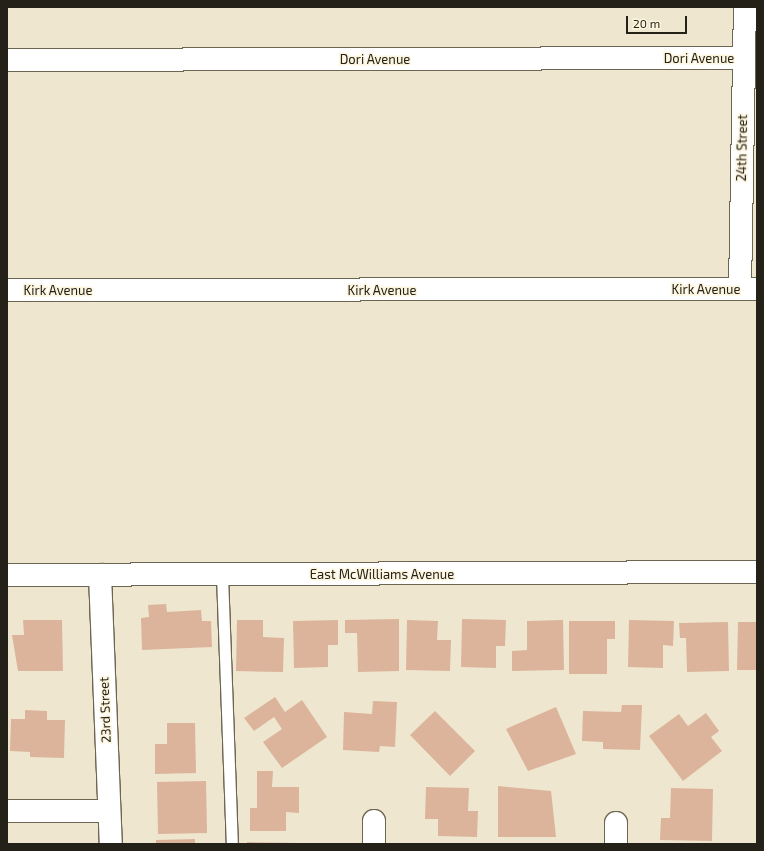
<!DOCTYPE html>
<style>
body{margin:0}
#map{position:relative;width:764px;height:851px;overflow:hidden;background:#efe6d0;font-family:"Exo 2",sans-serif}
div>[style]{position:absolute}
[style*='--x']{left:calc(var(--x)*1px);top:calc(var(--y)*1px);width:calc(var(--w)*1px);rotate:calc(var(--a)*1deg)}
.building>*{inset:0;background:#dbb49b}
.roads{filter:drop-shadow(1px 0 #6c6551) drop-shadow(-1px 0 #6c6551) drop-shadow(0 1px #6c6551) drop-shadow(0 -1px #6c6551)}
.lane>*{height:11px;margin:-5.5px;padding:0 5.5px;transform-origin:5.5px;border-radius:5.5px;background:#fff}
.street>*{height:22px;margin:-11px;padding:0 11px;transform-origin:11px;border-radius:11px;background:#fff}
span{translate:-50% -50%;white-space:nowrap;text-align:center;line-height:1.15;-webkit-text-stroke:3px #fcf4dd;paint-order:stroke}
.street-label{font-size:13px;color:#242119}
.frame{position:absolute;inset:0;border:8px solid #242119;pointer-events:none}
.scale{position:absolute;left:626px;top:16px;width:61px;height:18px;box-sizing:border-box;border:2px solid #242119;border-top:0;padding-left:5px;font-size:12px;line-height:14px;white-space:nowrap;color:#242119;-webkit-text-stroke:3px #fcf4dd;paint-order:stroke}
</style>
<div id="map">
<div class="building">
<i style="clip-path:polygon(166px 604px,167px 612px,201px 610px,202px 621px,211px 621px,212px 647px,142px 650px,141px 618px,149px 617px,148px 605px)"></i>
<i style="clip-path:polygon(399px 619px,399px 671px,358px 672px,357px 633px,345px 633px,345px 620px)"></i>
<i style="clip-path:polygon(462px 619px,506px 620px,505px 646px,496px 646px,496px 668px,461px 667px)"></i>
<i style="clip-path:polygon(23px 620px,62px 620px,63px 671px,18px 671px,12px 635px,24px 635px)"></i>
<i style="clip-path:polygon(237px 620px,263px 620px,263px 637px,284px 638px,283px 672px,236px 671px)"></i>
<i style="clip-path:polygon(338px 620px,338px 645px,328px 645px,328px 667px,294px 668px,293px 621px)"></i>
<i style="clip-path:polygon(407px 620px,438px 621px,437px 640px,451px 640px,450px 671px,406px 670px)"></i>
<i style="clip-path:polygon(563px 620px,564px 670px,512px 671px,512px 651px,527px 650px,527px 621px)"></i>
<i style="clip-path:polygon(629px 620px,674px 621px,673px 646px,663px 645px,663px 668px,628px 667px)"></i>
<i style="clip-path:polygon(569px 621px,615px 621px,615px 639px,607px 639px,607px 674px,569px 674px)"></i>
<i style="clip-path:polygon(728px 622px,729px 671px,687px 672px,686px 638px,680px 638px,679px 623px)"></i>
<i style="clip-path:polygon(738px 622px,757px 622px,757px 670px,737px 670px)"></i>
<i style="clip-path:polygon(275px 697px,285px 712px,302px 700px,327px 737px,282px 768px,263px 742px,282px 729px,274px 717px,254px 731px,244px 718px)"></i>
<i style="clip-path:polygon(373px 701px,397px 702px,395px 747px,380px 746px,379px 752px,343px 750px,344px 712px,372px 714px)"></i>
<i style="clip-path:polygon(622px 705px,642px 705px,640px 750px,603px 749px,603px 742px,582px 741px,583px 711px,621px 712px)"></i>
<i style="clip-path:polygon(556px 707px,576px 754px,528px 771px,506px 729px)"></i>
<i style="clip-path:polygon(25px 710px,47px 711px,47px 720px,65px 720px,64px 758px,30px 757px,30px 752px,10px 751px,11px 719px,25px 719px)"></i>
<i style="clip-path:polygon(435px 711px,475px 751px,450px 776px,410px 735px)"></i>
<i style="clip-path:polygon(706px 713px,719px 731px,711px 737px,722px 751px,683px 781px,649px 736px,679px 714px,688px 726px)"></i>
<i style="clip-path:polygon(167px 723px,195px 723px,196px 773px,155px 774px,155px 744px,167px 744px)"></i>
<i style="clip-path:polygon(257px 771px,273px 771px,272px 787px,299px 787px,299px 813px,286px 812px,286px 831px,250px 831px,250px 808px,257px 808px)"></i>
<i style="clip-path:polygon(206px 781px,207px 833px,158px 834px,157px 782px)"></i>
<i style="clip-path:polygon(498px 786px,551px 791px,556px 837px,498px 837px)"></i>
<i style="clip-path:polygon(426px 787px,469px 788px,468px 811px,478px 811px,477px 837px,438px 836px,438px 819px,425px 819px)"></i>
<i style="clip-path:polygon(671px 788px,713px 789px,712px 841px,660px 840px,661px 818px,670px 818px)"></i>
<i style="clip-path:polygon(195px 839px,195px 844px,156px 844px,156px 840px)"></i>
<i style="clip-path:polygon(247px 842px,301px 843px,301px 844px,247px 844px)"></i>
</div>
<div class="roads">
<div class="lane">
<i style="--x:222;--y:575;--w:269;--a:87.9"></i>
</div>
<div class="street">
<i style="--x:7;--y:60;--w:737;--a:-0.16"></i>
<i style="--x:740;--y:289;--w:282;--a:-89"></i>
<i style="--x:7;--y:290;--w:750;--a:-0.08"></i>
<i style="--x:7;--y:575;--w:750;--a:-0.23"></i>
<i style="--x:100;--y:575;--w:269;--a:87.7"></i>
<i style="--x:7;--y:811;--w:102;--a:0"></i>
<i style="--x:374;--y:821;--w:23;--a:90"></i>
<i style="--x:616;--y:823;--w:21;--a:90"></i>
</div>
</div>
<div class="street-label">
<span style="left:699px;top:58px">Dori Avenue</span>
<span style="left:375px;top:59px">Dori Avenue</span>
<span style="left:742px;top:148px;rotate:-89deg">24th Street</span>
<span style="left:706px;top:289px">Kirk Avenue</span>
<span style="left:58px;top:290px">Kirk Avenue</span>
<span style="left:382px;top:290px">Kirk Avenue</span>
<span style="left:382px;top:574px">East McWilliams Avenue</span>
<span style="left:105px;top:710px;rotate:-92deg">23rd Street</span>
</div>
<div class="frame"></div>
<div class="scale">20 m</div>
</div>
